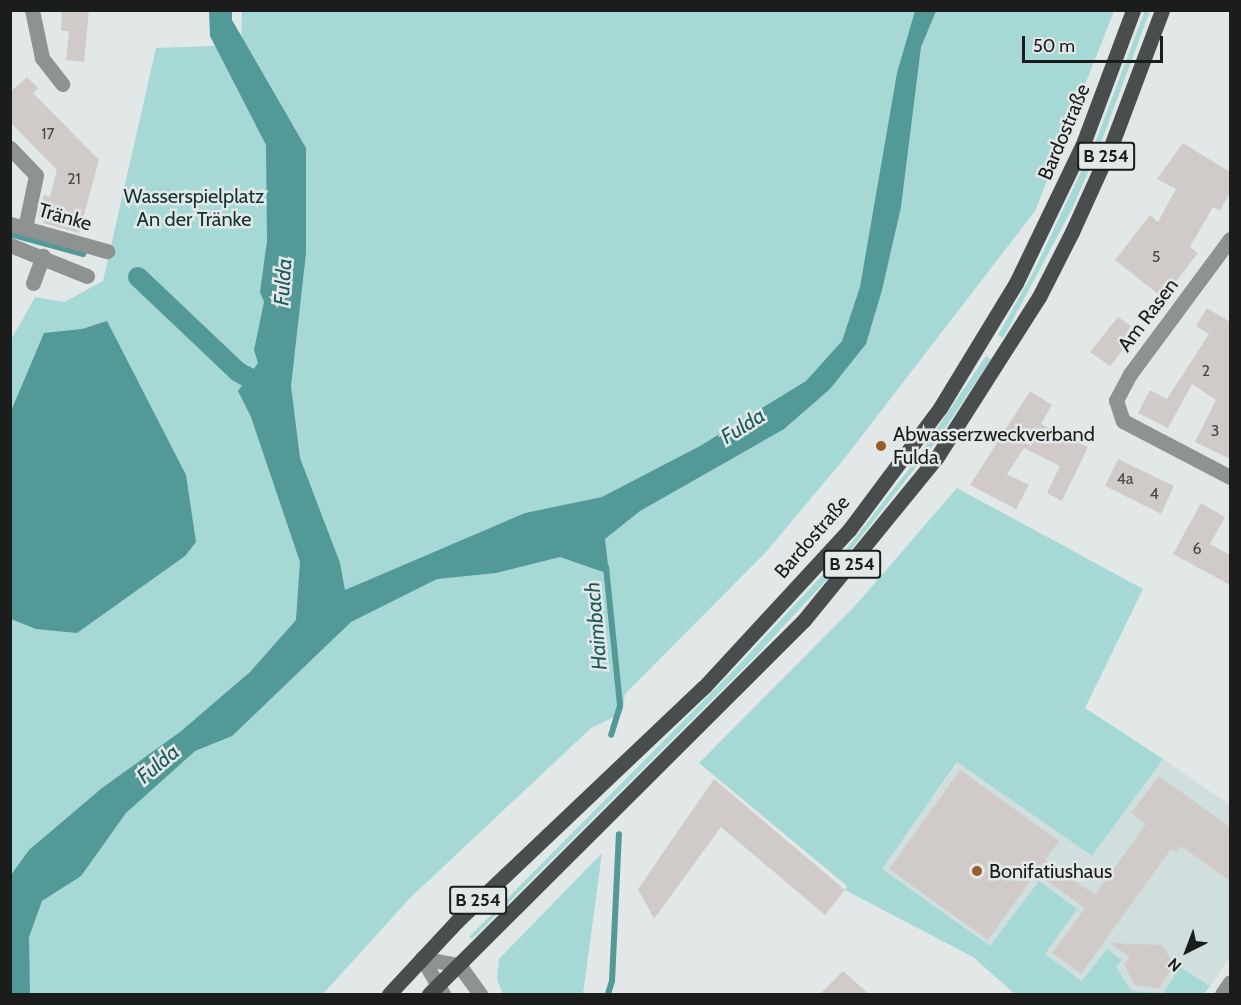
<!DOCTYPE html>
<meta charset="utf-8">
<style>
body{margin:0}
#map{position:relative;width:1241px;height:1005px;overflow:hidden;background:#e2e8e8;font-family:Cabin,sans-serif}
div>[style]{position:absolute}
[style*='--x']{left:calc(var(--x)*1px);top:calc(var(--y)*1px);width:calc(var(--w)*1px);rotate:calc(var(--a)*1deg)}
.built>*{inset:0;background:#d0dfde}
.green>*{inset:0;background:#a6d8d6}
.water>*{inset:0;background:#539997}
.stream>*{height:6px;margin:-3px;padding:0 3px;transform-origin:3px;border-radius:3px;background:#539997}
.canal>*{height:20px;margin:-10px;padding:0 10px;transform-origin:10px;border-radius:10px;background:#539997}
.building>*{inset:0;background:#d0cbc9}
.street>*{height:15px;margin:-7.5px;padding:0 7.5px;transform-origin:7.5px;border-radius:7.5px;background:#8f9292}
.primary>*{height:15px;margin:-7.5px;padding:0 7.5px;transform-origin:7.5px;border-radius:7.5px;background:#494d4d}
.dots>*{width:16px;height:16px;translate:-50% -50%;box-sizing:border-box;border:3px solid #e2e8e8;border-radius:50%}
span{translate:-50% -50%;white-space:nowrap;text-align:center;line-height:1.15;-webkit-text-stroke:5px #e2e8e8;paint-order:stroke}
.number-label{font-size:16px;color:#484848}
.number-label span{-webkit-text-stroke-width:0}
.shield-label span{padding:2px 4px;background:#e2e8e8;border:2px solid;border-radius:4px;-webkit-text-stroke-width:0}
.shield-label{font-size:18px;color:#1b1d1d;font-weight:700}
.street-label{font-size:20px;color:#1b1d1d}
.park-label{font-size:20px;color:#103332}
.poi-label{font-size:20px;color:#1b1d1d}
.left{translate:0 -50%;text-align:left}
.water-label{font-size:21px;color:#1d5958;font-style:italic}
.frame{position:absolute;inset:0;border:12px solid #1b1d1d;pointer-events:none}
.north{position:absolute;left:1157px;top:921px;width:60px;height:60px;-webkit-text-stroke:4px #e2e8e8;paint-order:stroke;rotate:222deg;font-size:16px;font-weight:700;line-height:24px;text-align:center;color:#1b1d1d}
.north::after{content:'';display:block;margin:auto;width:21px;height:27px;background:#1b1d1d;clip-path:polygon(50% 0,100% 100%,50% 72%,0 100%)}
.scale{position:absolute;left:1022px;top:36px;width:141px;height:27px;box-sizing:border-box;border:3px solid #1b1d1d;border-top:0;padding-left:8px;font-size:18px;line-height:21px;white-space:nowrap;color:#1b1d1d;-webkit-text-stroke:4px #e2e8e8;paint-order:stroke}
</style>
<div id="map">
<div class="built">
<i style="clip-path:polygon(1163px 759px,1230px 805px,1230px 958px,1210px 986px,1180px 967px,1163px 993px,1132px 991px,1116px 967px,1083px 981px,1045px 954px,1039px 882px,991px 947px,881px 869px,958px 762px,1092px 856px)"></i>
</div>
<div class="green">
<i style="clip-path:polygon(242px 10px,1114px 11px,1035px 211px,844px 459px,766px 552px,625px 694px,622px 713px,591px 728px,409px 899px,323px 994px,11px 994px,11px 340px,35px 297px,65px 302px,103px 281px,156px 48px,241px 45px)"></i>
<i style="clip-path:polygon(1145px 10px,1150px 11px,1102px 140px,1072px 209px,1003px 338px,998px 335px,1034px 271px,1097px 138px)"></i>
<i style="clip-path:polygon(986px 356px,991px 359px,938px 439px,832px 574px,756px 656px,472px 939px,469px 937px,731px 673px,844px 552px,913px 464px)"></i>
<i style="clip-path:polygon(957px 488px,1143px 589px,1085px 708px,1163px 759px,1092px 856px,957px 762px,882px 869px,990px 946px,1039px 881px,1077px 909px,1045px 954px,1082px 981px,1107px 949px,1122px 960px,1116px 967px,1132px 991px,1163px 993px,1180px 967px,1210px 986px,1204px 994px,1015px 994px,973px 957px,845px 890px,847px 886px,699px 763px,855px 606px)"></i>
<i style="clip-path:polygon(602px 853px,583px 994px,503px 994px,497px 980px,499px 959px)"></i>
</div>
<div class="water">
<i style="clip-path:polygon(209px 11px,232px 11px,232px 20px,306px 148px,306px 253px,291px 386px,300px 458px,340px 563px,345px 590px,525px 513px,602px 497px,700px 446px,806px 381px,842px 341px,860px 287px,897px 73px,915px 11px,936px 11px,921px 47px,901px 207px,882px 290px,866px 344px,830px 389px,784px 429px,640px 511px,605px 539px,609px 574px,560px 557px,496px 573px,437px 579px,351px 622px,232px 736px,195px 751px,126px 813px,81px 876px,42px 901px,29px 937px,30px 994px,11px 994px,11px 875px,29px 850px,102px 788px,180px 732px,250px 672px,296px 620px,300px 562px,251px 417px,238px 391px,258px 363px,254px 350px,264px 302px,260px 292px,267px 241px,266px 145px,210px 36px)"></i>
<i style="clip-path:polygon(107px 321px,186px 475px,196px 542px,185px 556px,77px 633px,36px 629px,11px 619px,11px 411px,44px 333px,82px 329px)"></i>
</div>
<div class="stream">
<i style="--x:10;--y:234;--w:76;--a:15.3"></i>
<i style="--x:606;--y:567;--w:140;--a:84.2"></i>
<i style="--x:620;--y:706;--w:30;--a:107"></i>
<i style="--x:608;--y:994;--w:14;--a:-73"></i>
<i style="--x:612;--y:981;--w:147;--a:-87.3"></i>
</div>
<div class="canal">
<i style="--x:138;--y:277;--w:138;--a:43.5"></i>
<i style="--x:238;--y:372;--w:37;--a:27"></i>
</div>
<div class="building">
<i style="clip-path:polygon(62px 10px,89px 10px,84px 62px,66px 60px,69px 31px,61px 31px)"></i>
<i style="clip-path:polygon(27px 77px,38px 88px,33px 93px,99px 160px,79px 233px,43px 223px,44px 218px,38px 217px,44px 195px,50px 197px,57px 170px,10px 122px,10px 92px)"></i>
<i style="clip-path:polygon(1183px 143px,1230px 172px,1230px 192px,1220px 211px,1213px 207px,1190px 247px,1198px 253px,1163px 298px,1115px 260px,1150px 215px,1158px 222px,1176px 189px,1157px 179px)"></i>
<i style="clip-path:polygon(1207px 308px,1230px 322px,1230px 459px,1195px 442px,1216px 400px,1192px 384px,1168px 428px,1138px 413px,1150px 390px,1167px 399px,1209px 334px,1196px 326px)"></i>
<i style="clip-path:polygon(1118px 317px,1131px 326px,1126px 333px,1133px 337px,1110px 366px,1090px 352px)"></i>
<i style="clip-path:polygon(1030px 391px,1052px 405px,1041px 424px,1088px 447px,1062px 501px,1047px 493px,1060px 466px,1024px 448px,1007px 474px,1029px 485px,1016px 509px,970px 485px)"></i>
<i style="clip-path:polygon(1118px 459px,1174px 486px,1161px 514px,1105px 486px)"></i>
<i style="clip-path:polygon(1201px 503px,1225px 517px,1210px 544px,1230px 555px,1230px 585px,1173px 554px)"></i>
<i style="clip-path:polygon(960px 770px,1059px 841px,1045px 860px,1095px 895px,1146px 824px,1131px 813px,1159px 776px,1230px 827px,1230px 881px,1181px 846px,1176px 852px,1171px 849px,1081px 974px,1052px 953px,1085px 908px,1036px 873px,988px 940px,889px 869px)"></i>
<i style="clip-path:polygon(714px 779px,845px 890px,825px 915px,721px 827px,654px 919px,638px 889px)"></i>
<i style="clip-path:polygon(1110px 943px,1162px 945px,1174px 965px,1159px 988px,1134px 985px,1124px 964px,1130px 957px)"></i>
<i style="clip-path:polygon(843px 971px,869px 994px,820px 994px)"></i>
</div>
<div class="street">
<i style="--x:32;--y:10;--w:49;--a:78.2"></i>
<i style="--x:42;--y:58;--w:33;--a:52"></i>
<i style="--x:10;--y:148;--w:37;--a:46"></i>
<i style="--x:36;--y:175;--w:54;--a:101.7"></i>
<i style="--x:10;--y:224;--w:101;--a:15.6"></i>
<i style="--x:1230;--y:239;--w:168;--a:126.5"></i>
<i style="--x:1130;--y:374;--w:30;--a:118"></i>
<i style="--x:1116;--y:400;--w:22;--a:72"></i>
<i style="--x:1123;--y:421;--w:121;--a:27.6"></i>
<i style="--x:10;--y:245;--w:83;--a:21.9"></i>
<i style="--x:33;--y:283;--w:29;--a:-70"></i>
<i style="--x:422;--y:958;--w:38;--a:11"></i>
<i style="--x:459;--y:965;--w:36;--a:54"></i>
<i style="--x:422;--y:958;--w:42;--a:59.7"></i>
<i style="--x:1222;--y:994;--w:14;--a:-56"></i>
</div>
<div class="primary">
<i style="--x:389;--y:994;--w:100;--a:-47"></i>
<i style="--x:457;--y:921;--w:340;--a:-43.5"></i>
<i style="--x:704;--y:687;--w:214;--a:-47.3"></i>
<i style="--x:849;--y:530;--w:152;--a:-53.3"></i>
<i style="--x:940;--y:408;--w:146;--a:-58.7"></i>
<i style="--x:1016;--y:283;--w:154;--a:-64.3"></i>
<i style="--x:1083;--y:144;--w:143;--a:-69.5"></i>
<i style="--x:429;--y:994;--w:530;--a:-44.92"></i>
<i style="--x:804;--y:620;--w:210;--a:-50.8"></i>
<i style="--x:937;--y:457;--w:190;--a:-57.5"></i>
<i style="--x:1039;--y:297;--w:73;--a:-63.1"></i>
<i style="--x:1072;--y:232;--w:94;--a:-65.6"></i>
<i style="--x:1111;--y:146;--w:145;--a:-69.4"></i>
</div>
<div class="dots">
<i style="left:881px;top:446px;background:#9c5d26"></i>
<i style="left:977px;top:871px;background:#9c5d26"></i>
</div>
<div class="number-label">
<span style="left:48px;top:134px">17</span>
<span style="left:74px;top:179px">21</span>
<span style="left:1156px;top:257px">5</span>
<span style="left:1206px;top:371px">2</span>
<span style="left:1215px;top:431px">3</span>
<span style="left:1125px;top:479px">4a</span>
<span style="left:1154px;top:494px">4</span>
<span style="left:1197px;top:549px">6</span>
</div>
<div class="shield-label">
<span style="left:1106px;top:156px">B 254</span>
<span style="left:852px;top:564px">B 254</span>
<span style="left:478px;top:900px">B 254</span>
</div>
<div class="street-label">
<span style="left:1064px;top:132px;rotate:-67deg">Bardostraße</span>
<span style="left:65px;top:217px;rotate:16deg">Tränke</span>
<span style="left:1148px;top:315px;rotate:-53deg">Am Rasen</span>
<span style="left:812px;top:537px;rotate:-49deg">Bardostraße</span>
</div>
<div class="park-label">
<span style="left:194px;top:208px">Wasserspielplatz<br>An der Tränke</span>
</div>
<div class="poi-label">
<span class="left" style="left:893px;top:446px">Abwasserzweckverband<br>Fulda</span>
<span class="left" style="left:989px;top:871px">Bonifatiushaus</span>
</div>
<div class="water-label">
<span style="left:283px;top:282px;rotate:-86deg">Fulda</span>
<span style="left:743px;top:426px;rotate:-32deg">Fulda</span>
<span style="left:596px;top:626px;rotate:-95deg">Haimbach</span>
<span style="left:158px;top:764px;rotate:-40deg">Fulda</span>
</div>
<div class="frame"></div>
<div class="north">N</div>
<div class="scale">50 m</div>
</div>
